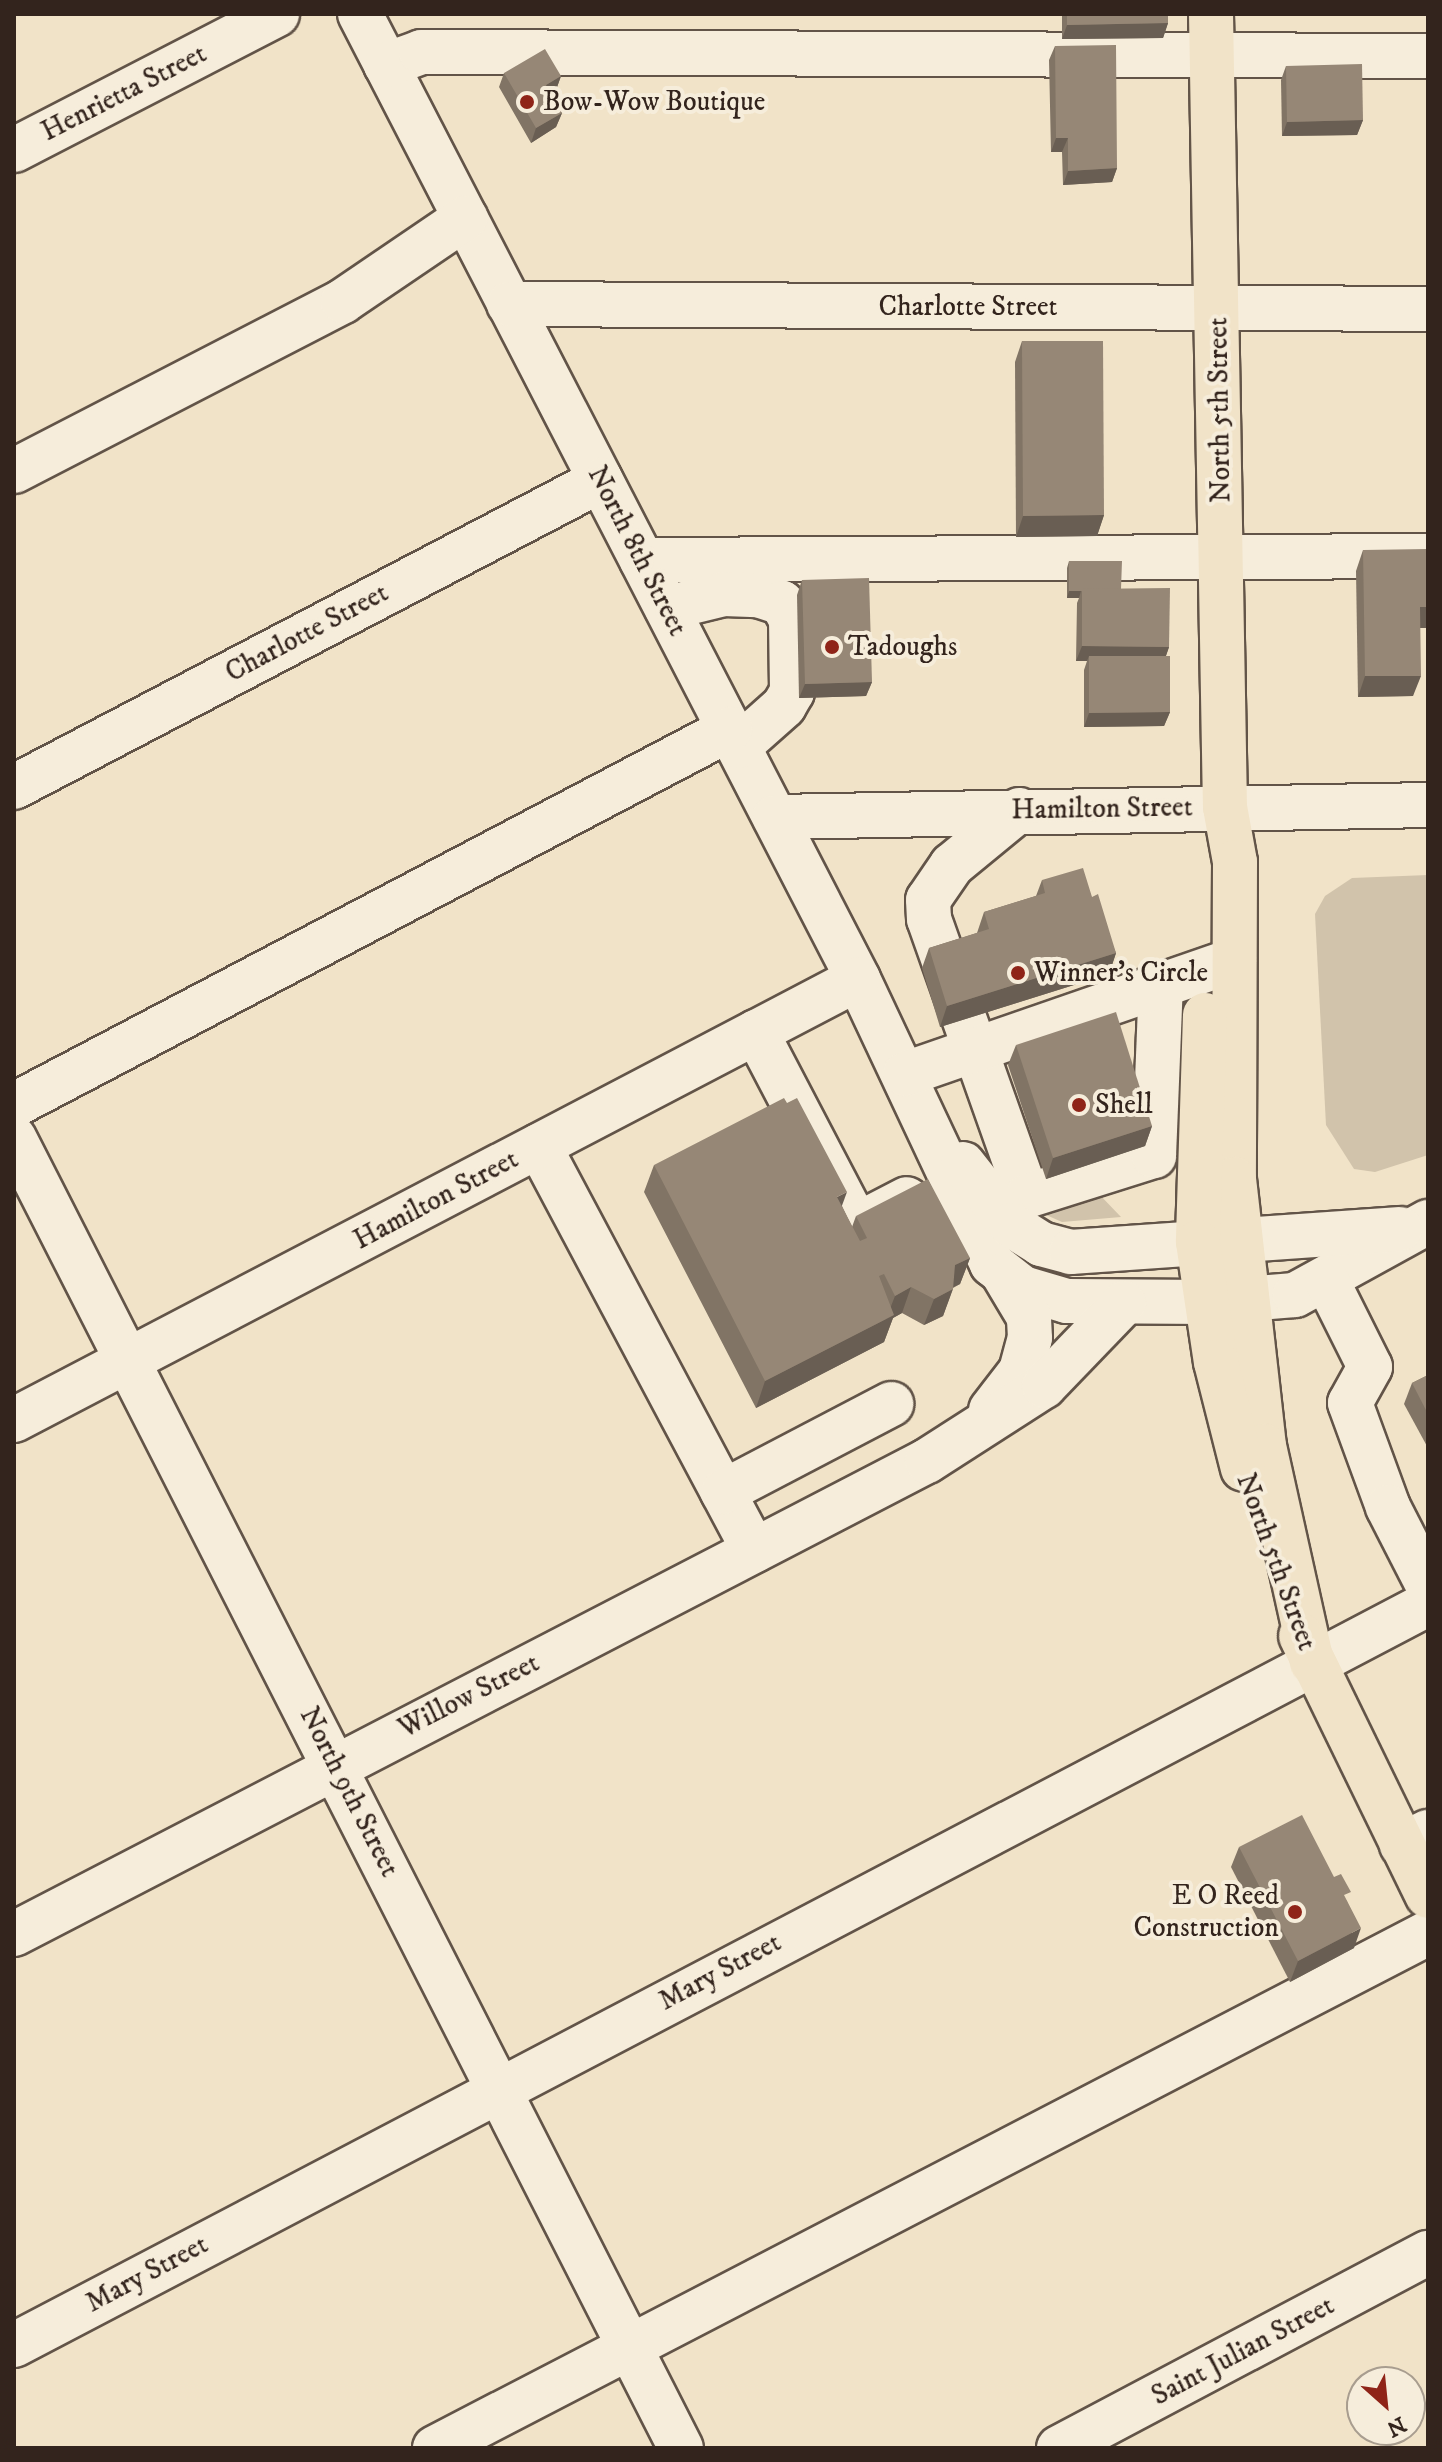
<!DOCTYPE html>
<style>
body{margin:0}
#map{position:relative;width:1442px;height:2462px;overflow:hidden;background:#f1e3c8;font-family:"IM FELL DW Pica",serif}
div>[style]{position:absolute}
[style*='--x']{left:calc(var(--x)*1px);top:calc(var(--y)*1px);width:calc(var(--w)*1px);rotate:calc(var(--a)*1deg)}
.green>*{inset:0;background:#d1c3ab}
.roads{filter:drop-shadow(2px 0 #625448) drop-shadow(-2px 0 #625448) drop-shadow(0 2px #625448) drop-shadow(0 -2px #625448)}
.minor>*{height:44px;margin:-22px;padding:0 22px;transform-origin:22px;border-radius:22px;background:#f6eddb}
.major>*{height:44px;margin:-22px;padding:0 22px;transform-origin:22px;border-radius:22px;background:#f1e3c8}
.wall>*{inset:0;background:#817465}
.shaded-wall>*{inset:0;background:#695e53}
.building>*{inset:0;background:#968776}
.dots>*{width:22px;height:22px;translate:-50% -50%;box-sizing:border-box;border:4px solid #f6eddb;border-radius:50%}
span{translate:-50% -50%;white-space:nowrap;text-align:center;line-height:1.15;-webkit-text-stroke:8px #f6eddb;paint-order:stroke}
.street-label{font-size:28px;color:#33241d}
.poi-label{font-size:28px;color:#33241d}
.left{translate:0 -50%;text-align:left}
.right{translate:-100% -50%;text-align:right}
.frame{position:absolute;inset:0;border:16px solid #33241d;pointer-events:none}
.north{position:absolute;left:1346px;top:2366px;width:80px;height:80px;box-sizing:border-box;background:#f6eddb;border:2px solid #a89d8f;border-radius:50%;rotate:153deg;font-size:22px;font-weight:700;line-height:32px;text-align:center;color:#33241d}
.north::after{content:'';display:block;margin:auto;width:28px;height:36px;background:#8f2418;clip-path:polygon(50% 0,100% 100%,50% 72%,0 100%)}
</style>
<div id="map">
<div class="green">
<i style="clip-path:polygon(1428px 875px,1428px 1155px,1375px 1172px,1354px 1169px,1326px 1125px,1315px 914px,1325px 896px,1352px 878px)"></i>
<i style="clip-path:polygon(1097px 1192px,1121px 1217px,1062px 1222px,1035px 1210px,1053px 1212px)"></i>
</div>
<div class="roads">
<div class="minor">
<i style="--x:360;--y:14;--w:1086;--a:62.7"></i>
<i style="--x:858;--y:979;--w:315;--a:64.8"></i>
<i style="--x:992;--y:1264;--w:39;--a:38"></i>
<i style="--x:1023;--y:1288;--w:46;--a:16.5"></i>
<i style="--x:1067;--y:1301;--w:141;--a:0.4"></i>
<i style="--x:1208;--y:1302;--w:87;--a:-4.6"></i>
<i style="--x:1295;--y:1295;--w:152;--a:-28.8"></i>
<i style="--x:386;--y:65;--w:37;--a:-20"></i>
<i style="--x:421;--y:52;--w:1007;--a:0.23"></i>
<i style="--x:14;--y:150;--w:296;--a:-27.3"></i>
<i style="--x:509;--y:304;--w:919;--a:0.31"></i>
<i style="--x:14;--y:471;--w:370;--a:-27.3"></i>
<i style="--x:343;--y:301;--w:148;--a:-34.2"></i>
<i style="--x:642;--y:560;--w:786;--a:-0.29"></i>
<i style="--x:667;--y:608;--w:59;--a:-13.8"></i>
<i style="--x:724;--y:594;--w:34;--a:2"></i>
<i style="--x:758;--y:595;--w:25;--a:18"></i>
<i style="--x:782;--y:603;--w:18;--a:61"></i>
<i style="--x:791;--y:619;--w:73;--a:89.2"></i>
<i style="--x:792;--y:692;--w:16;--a:120"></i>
<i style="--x:784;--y:706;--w:60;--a:138.4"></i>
<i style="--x:14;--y:787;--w:662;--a:-27.61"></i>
<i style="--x:1019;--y:810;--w:87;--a:140.6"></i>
<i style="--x:952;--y:865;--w:42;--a:124.4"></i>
<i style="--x:928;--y:900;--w:19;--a:87"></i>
<i style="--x:929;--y:919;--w:294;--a:70.5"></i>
<i style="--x:1027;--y:1196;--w:133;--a:-17.5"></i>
<i style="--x:1154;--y:1156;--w:171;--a:-87.7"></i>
<i style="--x:775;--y:817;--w:653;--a:-1.05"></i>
<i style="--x:756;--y:1032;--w:218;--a:62.4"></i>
<i style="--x:857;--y:1225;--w:56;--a:-27.5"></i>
<i style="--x:905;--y:1074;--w:348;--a:-19.1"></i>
<i style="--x:14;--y:1105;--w:809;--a:-27.71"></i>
<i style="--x:14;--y:1138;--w:1470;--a:63.02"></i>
<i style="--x:539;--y:1146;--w:458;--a:62"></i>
<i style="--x:963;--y:1164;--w:78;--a:51.8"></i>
<i style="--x:1011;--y:1225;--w:36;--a:32"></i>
<i style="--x:1041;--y:1244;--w:31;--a:15"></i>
<i style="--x:1071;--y:1252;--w:330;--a:-4"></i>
<i style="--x:1327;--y:1281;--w:96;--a:63.4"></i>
<i style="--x:1370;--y:1367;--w:41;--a:119.1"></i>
<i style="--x:1350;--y:1403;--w:111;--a:69.9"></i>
<i style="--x:1388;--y:1507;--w:88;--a:62.9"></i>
<i style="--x:991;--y:1410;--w:49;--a:-52.4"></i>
<i style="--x:1021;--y:1371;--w:34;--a:-75"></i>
<i style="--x:1030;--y:1338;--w:21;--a:-93"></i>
<i style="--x:1029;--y:1317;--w:49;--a:-120.8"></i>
<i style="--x:14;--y:1420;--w:952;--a:-27.59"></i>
<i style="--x:723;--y:1492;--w:190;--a:-27.6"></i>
<i style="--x:1402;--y:1845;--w:29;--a:-27"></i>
<i style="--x:14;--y:1934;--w:1028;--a:-27.39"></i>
<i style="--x:927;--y:1461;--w:139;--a:-32.7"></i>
<i style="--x:1044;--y:1386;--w:115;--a:-46.1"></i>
<i style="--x:14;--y:2345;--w:1596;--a:-27.66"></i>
<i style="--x:435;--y:2448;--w:1119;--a:-27.41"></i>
<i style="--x:1059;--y:2448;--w:417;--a:-27.9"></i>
</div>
<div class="major">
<i style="--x:1211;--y:14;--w:793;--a:88.99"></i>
<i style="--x:1225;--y:807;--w:56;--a:79.7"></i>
<i style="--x:1235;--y:862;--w:317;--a:90.2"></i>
<i style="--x:1234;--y:1179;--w:269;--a:83.6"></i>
<i style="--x:1264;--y:1446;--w:222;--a:77.5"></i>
<i style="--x:1205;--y:1015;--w:227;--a:91.8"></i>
<i style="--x:1198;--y:1242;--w:121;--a:81.5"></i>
<i style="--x:1216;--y:1362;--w:110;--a:75.8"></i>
<i style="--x:1301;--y:1636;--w:289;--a:64"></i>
</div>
</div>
<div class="wall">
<i style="clip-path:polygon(1062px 14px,1168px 14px,1168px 23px,1163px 38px,1062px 39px)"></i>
<i style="clip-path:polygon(1055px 46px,1117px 168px,1112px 182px,1063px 185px,1062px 152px,1051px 152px,1049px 60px)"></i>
<i style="clip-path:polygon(1286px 66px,1363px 120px,1357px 135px,1282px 136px,1281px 80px)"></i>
<i style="clip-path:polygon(504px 73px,561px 76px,556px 90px,550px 93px,562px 113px,556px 127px,531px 143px,499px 87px)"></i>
<i style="clip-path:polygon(1022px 341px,1104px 515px,1097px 536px,1016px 537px,1015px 362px)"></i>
<i style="clip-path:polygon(1363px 550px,1420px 628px,1413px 696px,1358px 697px,1356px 571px)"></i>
<i style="clip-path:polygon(1069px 561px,1121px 589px,1169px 647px,1166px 656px,1170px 712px,1164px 726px,1084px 727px,1084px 670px,1087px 661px,1076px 661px,1077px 603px,1079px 598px,1067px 598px,1067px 568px)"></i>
<i style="clip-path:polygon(802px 580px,872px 682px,866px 696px,799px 698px,797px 595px)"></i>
<i style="clip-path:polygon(1042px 880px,1092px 897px,1116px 953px,1109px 974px,940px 1027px,922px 968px,929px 948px,977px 933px,984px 912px,1036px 896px)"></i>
<i style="clip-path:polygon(1016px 1045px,1152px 1126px,1145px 1146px,1046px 1179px,1008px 1065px)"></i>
<i style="clip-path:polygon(654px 1165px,842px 1206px,852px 1227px,856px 1216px,970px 1258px,960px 1284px,953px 1288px,943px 1316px,924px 1325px,902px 1313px,893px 1318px,884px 1342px,756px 1408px,644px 1192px)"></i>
<i style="clip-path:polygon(1428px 1375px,1428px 1448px,1404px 1404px,1412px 1383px)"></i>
<i style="clip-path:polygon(1239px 1847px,1347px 1901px,1354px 1948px,1290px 1982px,1231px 1867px)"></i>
</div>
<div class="shaded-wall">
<i style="clip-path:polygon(1168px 23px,1163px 38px,1062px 39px,1067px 25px)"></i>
<i style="clip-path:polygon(561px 76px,556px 90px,540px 99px,546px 85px)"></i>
<i style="clip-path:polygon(562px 113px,556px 127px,531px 143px,536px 128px)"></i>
<i style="clip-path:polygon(1363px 120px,1357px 135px,1282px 136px,1287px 122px)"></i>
<i style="clip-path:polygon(1056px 138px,1068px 138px,1062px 152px,1051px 152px)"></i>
<i style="clip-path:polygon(1117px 168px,1112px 182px,1063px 185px,1068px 171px)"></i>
<i style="clip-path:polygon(1104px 515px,1097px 536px,1016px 537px,1023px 516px)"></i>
<i style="clip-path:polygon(1069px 591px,1081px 591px,1079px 598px,1067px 598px)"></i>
<i style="clip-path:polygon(1420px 607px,1428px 607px,1428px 628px,1412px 628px)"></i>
<i style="clip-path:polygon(1082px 646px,1169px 647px,1164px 661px,1089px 656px,1087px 661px,1076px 661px)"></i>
<i style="clip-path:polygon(1365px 676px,1421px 676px,1413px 696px,1358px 697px)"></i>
<i style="clip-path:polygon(872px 682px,866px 696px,799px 698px,805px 684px)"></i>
<i style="clip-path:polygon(1170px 712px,1164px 726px,1084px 727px,1089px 713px)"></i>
<i style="clip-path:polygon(1116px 953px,1109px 974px,940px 1027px,947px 1006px)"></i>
<i style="clip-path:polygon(1152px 1126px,1145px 1146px,1046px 1179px,1053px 1158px)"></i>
<i style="clip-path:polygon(847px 1192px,837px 1219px,837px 1197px)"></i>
<i style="clip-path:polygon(970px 1258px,960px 1284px,945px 1291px,955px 1265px)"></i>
<i style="clip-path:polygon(911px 1287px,902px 1313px,893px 1318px,884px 1342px,756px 1408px,765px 1381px,886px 1319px,895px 1296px)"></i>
<i style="clip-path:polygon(953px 1289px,943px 1316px,924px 1325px,934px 1299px)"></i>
<i style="clip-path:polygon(1361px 1928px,1354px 1948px,1290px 1982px,1298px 1961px)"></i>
</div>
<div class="building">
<i style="clip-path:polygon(1067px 14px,1168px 14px,1168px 23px,1067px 25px)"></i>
<i style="clip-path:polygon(1116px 45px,1117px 168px,1068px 171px,1068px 138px,1056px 138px,1055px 46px)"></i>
<i style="clip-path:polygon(545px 49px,561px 76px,546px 85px,562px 113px,536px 128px,504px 73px)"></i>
<i style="clip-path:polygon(1362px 64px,1363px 120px,1287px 122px,1286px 66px)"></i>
<i style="clip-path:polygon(1022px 341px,1103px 341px,1104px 515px,1023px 516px)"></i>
<i style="clip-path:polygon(1428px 549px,1428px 607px,1420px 607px,1421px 676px,1365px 676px,1363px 550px)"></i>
<i style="clip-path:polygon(1069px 561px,1122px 561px,1121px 589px,1082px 589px,1082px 591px,1069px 591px)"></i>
<i style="clip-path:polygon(869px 578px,872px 682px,805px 684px,802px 580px)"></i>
<i style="clip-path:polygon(1170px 588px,1169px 647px,1082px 646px,1082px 589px)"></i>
<i style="clip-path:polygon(1089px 656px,1170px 656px,1170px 712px,1089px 713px)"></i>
<i style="clip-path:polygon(1083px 868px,1092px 897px,1098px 894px,1116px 953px,947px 1006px,929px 948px,989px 929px,984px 912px,1045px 893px,1042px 880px)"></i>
<i style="clip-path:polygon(1116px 1012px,1152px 1126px,1053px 1158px,1016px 1045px)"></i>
<i style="clip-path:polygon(784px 1098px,787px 1103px,797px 1098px,847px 1192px,837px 1197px,860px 1241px,867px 1238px,856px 1216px,928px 1179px,970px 1258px,955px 1265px,953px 1289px,934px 1299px,911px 1287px,895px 1296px,884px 1274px,879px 1276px,894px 1315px,765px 1381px,654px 1165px)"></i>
<i style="clip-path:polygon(1428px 1375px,1428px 1414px,1412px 1383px)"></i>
<i style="clip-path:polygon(1302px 1815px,1334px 1877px,1341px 1874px,1351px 1892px,1344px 1895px,1361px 1928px,1298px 1961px,1239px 1847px)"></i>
</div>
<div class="dots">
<i style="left:527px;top:102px;background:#8f2418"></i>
<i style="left:832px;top:647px;background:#8f2418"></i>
<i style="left:1018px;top:973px;background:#8f2418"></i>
<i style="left:1079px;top:1105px;background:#8f2418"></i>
<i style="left:1295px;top:1912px;background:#8f2418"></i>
</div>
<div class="street-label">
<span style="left:124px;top:93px;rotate:-27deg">Henrietta Street</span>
<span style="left:968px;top:307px">Charlotte Street</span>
<span style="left:1220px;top:410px;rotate:-91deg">North 5th Street</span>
<span style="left:637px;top:551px;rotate:63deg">North 8th Street</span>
<span style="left:307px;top:633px;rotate:-28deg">Charlotte Street</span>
<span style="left:1102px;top:809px;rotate:-1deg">Hamilton Street</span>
<span style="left:436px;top:1200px;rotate:-28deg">Hamilton Street</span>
<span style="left:1276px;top:1562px;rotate:70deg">North 5th Street</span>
<span style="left:469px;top:1696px;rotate:-27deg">Willow Street</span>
<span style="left:349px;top:1792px;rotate:63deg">North 9th Street</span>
<span style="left:720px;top:1972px;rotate:-28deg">Mary Street</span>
<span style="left:147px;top:2274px;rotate:-28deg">Mary Street</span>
<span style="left:1243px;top:2351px;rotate:-28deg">Saint Julian Street</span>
</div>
<div class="poi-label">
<span class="left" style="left:543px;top:102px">Bow-Wow Boutique</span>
<span class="left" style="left:848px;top:647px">Tadoughs</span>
<span class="left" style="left:1034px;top:973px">Winner's Circle</span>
<span class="left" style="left:1095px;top:1105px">Shell</span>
<span class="right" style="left:1279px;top:1912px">E O Reed<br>Construction</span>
</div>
<div class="frame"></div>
<div class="north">N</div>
</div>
